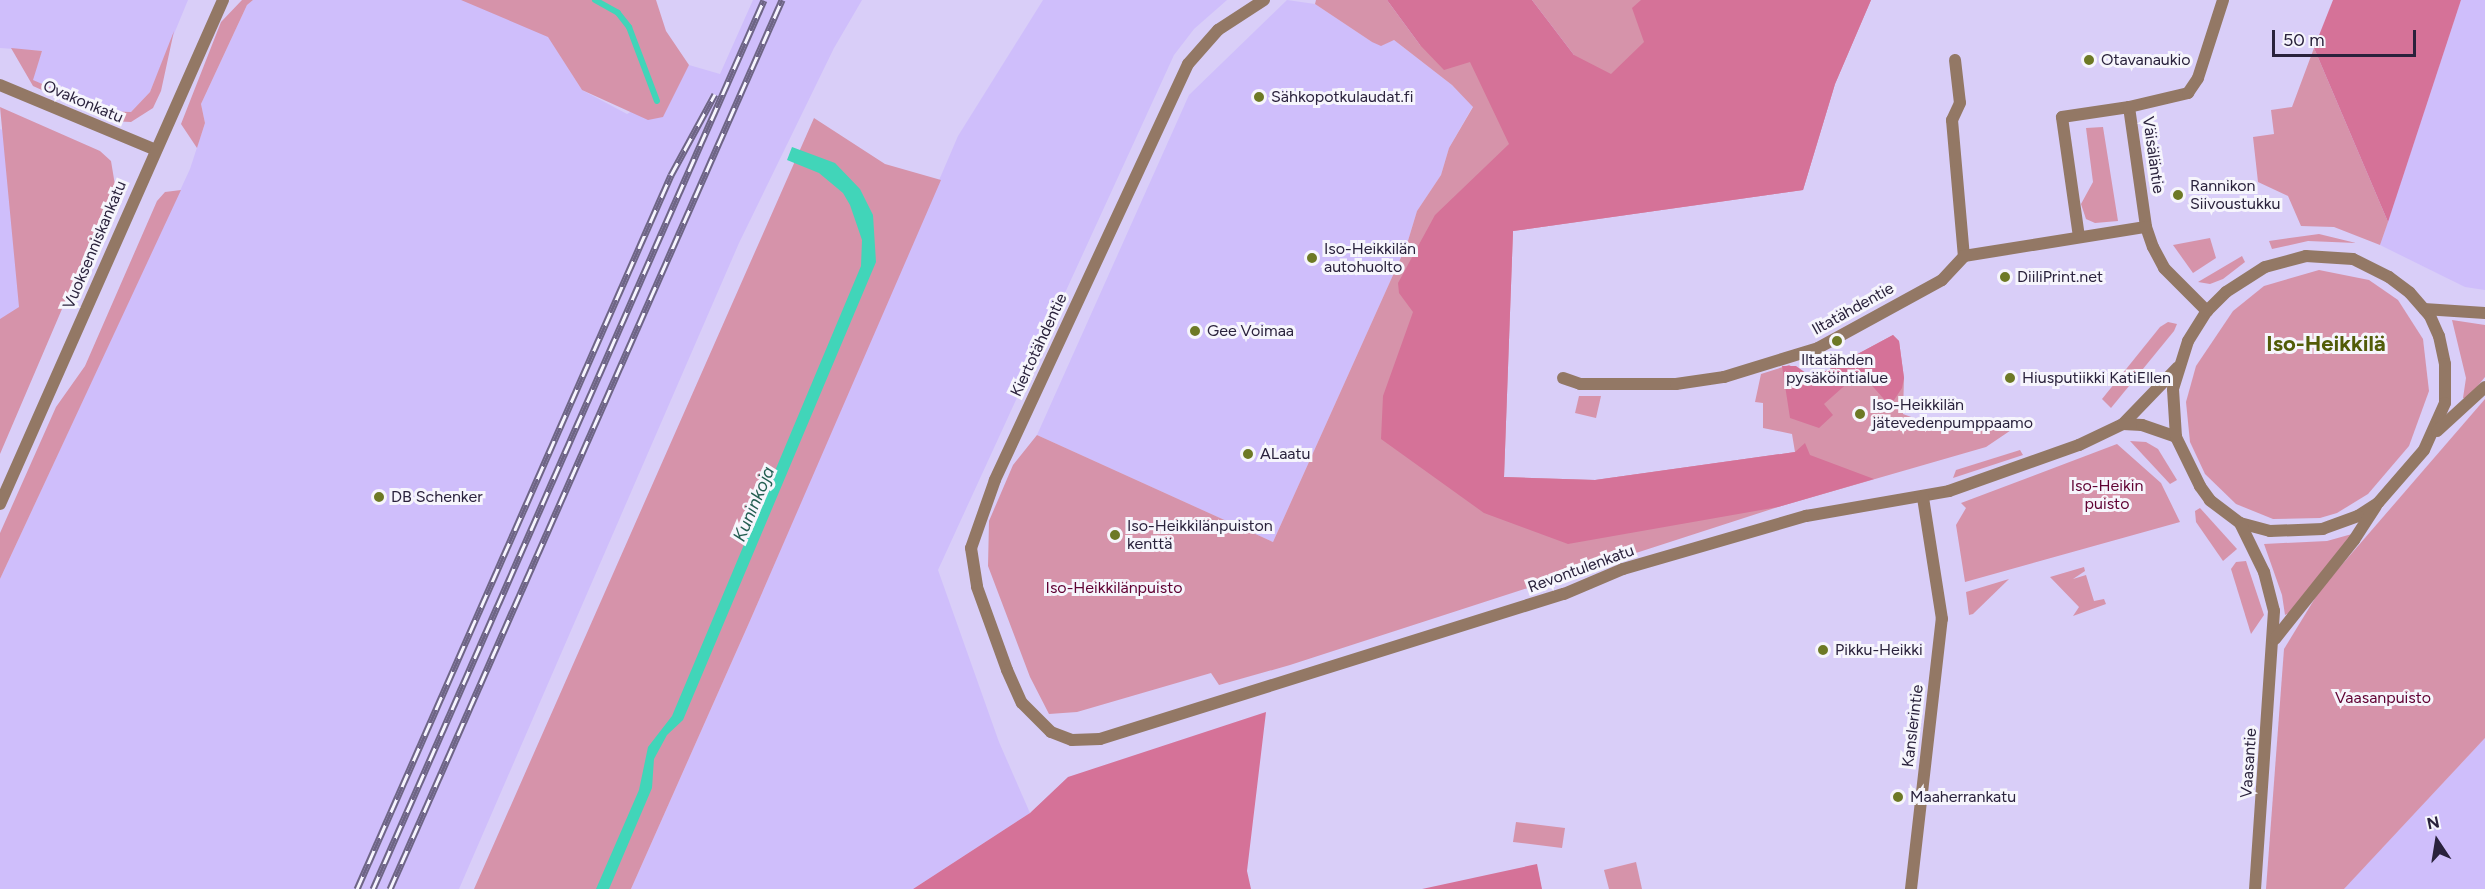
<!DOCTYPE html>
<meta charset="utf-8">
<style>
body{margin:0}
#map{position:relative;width:2485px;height:889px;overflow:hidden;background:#d9cef8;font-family:Figtree,sans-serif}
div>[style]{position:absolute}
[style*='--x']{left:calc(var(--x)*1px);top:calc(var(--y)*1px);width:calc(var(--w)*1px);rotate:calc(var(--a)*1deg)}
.built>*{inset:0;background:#cfbefb}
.green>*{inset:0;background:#d693aa}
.forest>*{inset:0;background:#d57298}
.water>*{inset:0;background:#41d5b9}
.stream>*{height:6px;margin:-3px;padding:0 3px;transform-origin:3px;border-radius:3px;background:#41d5b9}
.minor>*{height:12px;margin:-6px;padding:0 6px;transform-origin:6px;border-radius:6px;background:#937865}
.tertiary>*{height:12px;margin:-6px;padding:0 6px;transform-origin:6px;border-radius:6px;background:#937865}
.rail>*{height:7px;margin-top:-3.5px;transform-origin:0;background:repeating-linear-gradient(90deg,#f6f5fc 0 14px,#6e6585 0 28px);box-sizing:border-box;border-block:2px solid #6e6585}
.dots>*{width:16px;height:16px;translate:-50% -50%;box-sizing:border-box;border:3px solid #f6f5fc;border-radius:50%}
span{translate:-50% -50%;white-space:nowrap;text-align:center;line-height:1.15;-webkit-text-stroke:6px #f6f5fc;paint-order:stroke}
.poi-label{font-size:16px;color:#2a223c}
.left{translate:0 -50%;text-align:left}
.street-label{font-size:16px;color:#2a223c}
.park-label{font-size:16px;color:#5f0132}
.water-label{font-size:18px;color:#245e52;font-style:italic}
.district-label{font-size:22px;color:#525c08;font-weight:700}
.north{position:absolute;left:2407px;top:811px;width:60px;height:60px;-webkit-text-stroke:4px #f6f5fc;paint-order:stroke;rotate:348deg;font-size:16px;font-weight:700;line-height:24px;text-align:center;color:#2a223c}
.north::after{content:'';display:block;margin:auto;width:21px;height:27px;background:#2a223c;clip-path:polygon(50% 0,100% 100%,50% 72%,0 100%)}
.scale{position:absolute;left:2272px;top:30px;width:144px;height:27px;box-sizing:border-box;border:3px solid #2a223c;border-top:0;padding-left:8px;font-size:18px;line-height:21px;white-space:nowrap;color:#2a223c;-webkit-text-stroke:4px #f6f5fc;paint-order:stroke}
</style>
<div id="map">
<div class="built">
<i style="clip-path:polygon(0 0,188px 0,150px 92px,131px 112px,105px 111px,32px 80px,42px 51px,0 48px)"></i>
<i style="clip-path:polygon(253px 0,504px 0,534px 14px,582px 90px,627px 114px,677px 85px,689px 65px,720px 74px,753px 0,862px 0,834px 48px,739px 243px,459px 889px,361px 889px,712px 91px,672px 171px,360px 889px,0 889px,0 579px,190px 169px,205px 123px,201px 104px,247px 5px)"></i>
<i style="clip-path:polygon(1043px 0,1227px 0,1194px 29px,1174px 55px,938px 570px,999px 742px,1030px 813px,913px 889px,631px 889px,749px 623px,958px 136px)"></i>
<i style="clip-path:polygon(1287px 0,1315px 4px,1372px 42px,1394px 40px,1452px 85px,1473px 106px,1449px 148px,1441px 175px,1417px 211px,1407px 244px,1273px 542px,1037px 435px,1189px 95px)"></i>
<i style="clip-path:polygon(2461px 0,2485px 0,2485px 290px,2465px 287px,2380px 245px)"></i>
<i style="clip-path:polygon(0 129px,31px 144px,55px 231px,0 359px)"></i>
<i style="clip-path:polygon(2485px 738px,2485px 889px,2344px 889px,2350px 882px)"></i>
</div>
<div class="green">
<i style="clip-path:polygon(242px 0,253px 0,247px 5px,201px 104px,205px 123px,197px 148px,181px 124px,221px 22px)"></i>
<i style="clip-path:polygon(461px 0,656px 0,666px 31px,689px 65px,663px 117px,648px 120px,582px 90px,548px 37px)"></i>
<i style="clip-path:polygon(1316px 0,1387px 0,1420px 45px,1470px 62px,1574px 55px,1532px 0,1871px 0,1835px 84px,1803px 190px,1513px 231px,1504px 477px,1595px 480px,1795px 452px,1792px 434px,1763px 428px,1763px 403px,1755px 402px,1761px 374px,1789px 365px,1813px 378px,1893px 335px,1899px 341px,1904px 378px,1903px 414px,1944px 429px,2029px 418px,1986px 447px,1778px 507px,1290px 665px,1219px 685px,1211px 673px,1077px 712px,1049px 714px,1030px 677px,988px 566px,989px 521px,1013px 465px,1037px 435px,1273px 542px,1407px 244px,1417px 211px,1441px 175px,1449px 148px,1473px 107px,1452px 85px,1394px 40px,1381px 46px,1372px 42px,1315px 4px)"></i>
<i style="clip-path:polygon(174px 31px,161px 91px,153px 108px,131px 122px,110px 121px,33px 86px,11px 48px,42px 51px,33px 80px,105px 111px,131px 112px,150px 92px)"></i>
<i style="clip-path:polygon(2314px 48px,2388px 222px,2380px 245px,2334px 227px,2301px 226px,2288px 196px,2258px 182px,2253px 137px,2274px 134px,2271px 110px,2292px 107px)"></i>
<i style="clip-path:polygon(0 107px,100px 151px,111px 161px,115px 185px,0 454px,0 319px,19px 307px)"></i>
<i style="clip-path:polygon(814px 118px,885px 164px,941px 180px,749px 623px,631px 889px,474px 889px)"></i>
<i style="clip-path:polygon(2103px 127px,2118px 221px,2095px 223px,2086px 219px,2081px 204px,2093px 182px,2086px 128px)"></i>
<i style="clip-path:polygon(181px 190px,0 579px,0 533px,56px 407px,85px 366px,157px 201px,165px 192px)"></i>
<i style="clip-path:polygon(2319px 234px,2356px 243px,2308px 241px,2272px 249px,2269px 241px)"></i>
<i style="clip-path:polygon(2210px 238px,2216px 258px,2193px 273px,2173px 245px)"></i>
<i style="clip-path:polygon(2242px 256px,2245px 262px,2223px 279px,2210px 284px,2198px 282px)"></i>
<i style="clip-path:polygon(2319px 270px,2369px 280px,2398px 300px,2423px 339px,2429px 391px,2409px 446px,2368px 494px,2337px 513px,2320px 518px,2273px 519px,2236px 504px,2205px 474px,2190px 442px,2186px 402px,2196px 366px,2233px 311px,2264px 286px)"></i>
<i style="clip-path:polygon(2452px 320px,2485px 325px,2485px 377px,2467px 399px,2463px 398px,2466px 378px)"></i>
<i style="clip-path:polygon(2168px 322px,2177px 324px,2174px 331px,2111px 408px,2102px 399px,2160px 327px)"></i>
<i style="clip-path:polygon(1579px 396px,1601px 396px,1596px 418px,1575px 413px)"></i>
<i style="clip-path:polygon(2485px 399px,2485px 738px,2344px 889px,2266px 889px,2284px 649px,2320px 590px)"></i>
<i style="clip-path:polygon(2130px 441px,2146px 442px,2158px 449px,2177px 480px,2170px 484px)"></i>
<i style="clip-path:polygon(2117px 444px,2161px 483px,2180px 522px,1965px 582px,1956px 525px,1966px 508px,1961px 503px)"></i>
<i style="clip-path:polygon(2020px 450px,2023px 455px,1953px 478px,1956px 470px)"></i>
<i style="clip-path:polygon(2200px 508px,2237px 549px,2223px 561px,2196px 522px,2195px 511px)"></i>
<i style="clip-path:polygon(2352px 534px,2289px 613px,2285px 615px,2282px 595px,2264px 544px,2327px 541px)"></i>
<i style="clip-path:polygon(2246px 561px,2264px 615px,2251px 634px,2231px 569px,2236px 562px)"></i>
<i style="clip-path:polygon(2084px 567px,2085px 571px,2073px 579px,2086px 575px,2094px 601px,2104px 599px,2106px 604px,2073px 616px,2079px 607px,2050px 577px)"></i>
<i style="clip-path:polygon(2009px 579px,1973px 614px,1969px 615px,1966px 592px)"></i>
<i style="clip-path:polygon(1516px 822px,1565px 828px,1562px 848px,1513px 842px)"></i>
<i style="clip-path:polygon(1636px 862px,1642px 889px,1609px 889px,1604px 870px)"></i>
</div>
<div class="forest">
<i style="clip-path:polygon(1387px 0,1532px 0,1574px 55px,1611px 74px,1644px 42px,1632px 8px,1641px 0,1871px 0,1835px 84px,1803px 190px,1513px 231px,1504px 477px,1595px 480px,1795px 452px,1805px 443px,1810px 455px,1874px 479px,1778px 507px,1568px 544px,1484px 513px,1381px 439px,1383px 396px,1413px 312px,1399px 293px,1398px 283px,1435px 215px,1509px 144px,1470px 62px,1444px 70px,1420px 45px)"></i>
<i style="clip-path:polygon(2333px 0,2461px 0,2388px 222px,2314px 48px)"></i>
<i style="clip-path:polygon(1893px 335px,1899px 341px,1904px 378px,1902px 388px,1890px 406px,1860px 372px,1824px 404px,1833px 415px,1819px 428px,1790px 418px,1782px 366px,1796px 366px,1813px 378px)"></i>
<i style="clip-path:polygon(1266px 712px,1247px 871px,1251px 889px,913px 889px,1030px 813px,1068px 777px)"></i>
<i style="clip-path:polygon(1537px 864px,1542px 889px,1422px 889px)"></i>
</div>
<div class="water">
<i style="clip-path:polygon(792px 147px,835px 163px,860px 189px,873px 215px,876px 262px,683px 720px,667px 735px,654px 759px,652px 788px,609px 889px,596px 889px,639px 790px,648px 747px,672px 716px,861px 266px,862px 240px,850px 205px,843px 193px,819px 173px,787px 160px)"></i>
</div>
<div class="stream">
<i style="--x:595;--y:0;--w:26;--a:29"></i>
<i style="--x:618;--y:13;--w:18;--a:52"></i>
<i style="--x:629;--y:27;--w:79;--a:69.3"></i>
</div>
<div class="minor">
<i style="--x:1264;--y:0;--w:55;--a:146.9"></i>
<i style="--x:1218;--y:30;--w:45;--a:131.4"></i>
<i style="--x:1188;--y:64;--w:459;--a:114.9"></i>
<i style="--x:995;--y:480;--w:72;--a:109.4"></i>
<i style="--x:971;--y:548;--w:39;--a:81"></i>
<i style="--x:977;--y:587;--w:88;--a:70.1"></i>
<i style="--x:1007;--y:670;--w:36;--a:66"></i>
<i style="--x:1022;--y:703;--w:41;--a:45"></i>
<i style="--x:1051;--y:732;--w:22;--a:21"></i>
<i style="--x:1072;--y:740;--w:28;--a:-2"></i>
<i style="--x:1100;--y:739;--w:486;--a:-17.4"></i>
<i style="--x:1564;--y:594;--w:64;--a:-23"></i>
<i style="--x:1623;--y:569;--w:191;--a:-16.2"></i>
<i style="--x:1806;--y:516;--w:145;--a:-9.9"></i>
<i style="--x:1949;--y:491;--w:138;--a:-19.5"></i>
<i style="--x:2079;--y:445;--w:49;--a:-25.5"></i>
<i style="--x:2123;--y:424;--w:79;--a:-46"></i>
<i style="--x:1955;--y:60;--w:43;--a:83.4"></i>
<i style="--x:1960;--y:103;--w:19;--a:115"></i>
<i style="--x:1952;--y:120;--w:137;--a:85"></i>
<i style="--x:0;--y:85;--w:167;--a:22.6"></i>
<i style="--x:2129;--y:107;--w:121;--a:81.9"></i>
<i style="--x:2146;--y:227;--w:21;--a:71"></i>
<i style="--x:2153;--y:247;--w:24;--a:62"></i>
<i style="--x:2164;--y:268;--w:61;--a:45"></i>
<i style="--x:2079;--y:237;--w:121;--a:-98.1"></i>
<i style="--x:2062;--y:117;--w:68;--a:-8.5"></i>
<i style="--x:2129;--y:107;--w:61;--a:-13.3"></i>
<i style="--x:2188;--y:93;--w:18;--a:-56"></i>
<i style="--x:2198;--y:78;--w:82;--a:-72.2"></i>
<i style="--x:1563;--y:378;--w:18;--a:19"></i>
<i style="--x:1580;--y:384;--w:96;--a:0"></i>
<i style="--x:1676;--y:384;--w:49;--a:-8.3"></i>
<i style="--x:1724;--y:377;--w:98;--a:-17.1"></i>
<i style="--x:1818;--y:348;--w:141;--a:-28.7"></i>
<i style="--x:1942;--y:280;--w:33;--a:-47"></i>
<i style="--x:1964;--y:256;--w:184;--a:-9.1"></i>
<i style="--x:2123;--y:424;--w:19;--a:3"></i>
<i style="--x:2142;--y:425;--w:36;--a:19"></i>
<i style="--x:0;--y:504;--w:551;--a:-66.13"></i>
<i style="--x:1911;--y:889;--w:272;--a:-83.5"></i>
<i style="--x:1942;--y:619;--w:123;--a:-98.9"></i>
</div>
<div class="tertiary">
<i style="--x:2306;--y:256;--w:47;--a:3.7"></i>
<i style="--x:2353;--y:259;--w:40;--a:26.6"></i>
<i style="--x:2389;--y:277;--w:26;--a:37"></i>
<i style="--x:2410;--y:293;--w:30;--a:49"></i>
<i style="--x:2430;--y:316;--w:22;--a:66"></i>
<i style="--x:2439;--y:336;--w:29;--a:78"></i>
<i style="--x:2445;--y:364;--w:39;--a:90"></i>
<i style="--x:2445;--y:403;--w:51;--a:114.1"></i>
<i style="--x:2424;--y:450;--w:70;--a:131"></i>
<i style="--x:2378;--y:503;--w:24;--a:147"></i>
<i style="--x:2358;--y:516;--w:37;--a:160"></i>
<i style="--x:2323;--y:529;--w:53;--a:177.8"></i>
<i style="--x:2270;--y:531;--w:31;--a:-165"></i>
<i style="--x:2240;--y:523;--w:38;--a:-143"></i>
<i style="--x:2210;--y:500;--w:17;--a:-126"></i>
<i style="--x:2200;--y:486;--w:55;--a:-116.1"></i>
<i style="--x:2176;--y:437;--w:48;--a:-93.6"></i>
<i style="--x:2173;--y:389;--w:50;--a:-72.6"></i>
<i style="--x:2188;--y:341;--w:36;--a:-58"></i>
<i style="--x:2207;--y:311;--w:27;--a:-45"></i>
<i style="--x:2226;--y:292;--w:46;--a:-32.7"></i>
<i style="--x:2265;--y:267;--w:42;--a:-15"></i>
<i style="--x:2424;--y:309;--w:61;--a:3.8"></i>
<i style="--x:2437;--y:431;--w:65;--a:-42.5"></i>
<i style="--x:2240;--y:523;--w:55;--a:63.9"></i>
<i style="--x:2264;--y:572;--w:40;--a:75.6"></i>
<i style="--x:2274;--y:611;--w:279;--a:93.9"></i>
<i style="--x:2275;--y:639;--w:127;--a:-51.4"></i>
<i style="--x:2354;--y:540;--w:40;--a:-57.1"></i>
</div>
<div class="rail">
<i style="--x:357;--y:889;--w:780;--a:-66.26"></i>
<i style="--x:671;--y:175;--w:92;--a:-61.5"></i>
<i style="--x:373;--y:889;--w:971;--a:-66.26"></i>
<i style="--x:390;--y:889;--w:972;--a:-66.21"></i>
</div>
<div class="dots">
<i style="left:2089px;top:60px;background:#6d7925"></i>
<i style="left:1259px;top:97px;background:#6d7925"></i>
<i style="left:2178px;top:195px;background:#6d7925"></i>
<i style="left:1312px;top:258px;background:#6d7925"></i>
<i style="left:2005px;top:277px;background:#6d7925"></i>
<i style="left:1195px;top:331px;background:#6d7925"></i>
<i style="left:1837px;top:341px;background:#6d7925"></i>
<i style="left:2010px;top:378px;background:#6d7925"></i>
<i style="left:1860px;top:414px;background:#6d7925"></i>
<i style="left:1248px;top:454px;background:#6d7925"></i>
<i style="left:379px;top:497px;background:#6d7925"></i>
<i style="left:1115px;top:535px;background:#6d7925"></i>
<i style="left:1823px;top:650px;background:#6d7925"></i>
<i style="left:1898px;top:797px;background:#6d7925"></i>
</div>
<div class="poi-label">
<span class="left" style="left:2101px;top:60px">Otavanaukio</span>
<span class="left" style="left:1271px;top:97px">Sähkopotkulaudat.fi</span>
<span class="left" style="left:2190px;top:195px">Rannikon<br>Siivoustukku</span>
<span class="left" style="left:1324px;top:258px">Iso-Heikkilän<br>autohuolto</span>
<span class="left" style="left:2017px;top:277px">DiiliPrint.net</span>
<span class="left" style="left:1207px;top:331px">Gee Voimaa</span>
<span style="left:1837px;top:369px">Iltatähden<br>pysäköintialue</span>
<span class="left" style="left:2022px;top:378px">Hiusputiikki KatiEllen</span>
<span class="left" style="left:1872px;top:414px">Iso-Heikkilän<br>jätevedenpumppaamo</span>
<span class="left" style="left:1260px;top:454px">ALaatu</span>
<span class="left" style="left:391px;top:497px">DB Schenker</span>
<span class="left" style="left:1127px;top:535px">Iso-Heikkilänpuiston<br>kenttä</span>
<span class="left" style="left:1835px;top:650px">Pikku-Heikki</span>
<span class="left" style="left:1910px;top:797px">Maaherrankatu</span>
</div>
<div class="street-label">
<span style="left:83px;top:102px;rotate:23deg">Ovakonkatu</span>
<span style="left:2153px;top:155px;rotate:82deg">Väisäläntie</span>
<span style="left:95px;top:245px;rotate:-67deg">Vuoksenniskankatu</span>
<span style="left:1853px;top:309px;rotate:-29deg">Iltatähdentie</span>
<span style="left:1039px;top:345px;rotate:-65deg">Kiertotähdentie</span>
<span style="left:1581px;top:569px;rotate:-20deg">Revontulenkatu</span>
<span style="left:1913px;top:726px;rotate:-83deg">Kanslerintie</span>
<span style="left:2249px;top:763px;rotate:-86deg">Vaasantie</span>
</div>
<div class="park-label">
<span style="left:2107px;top:495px">Iso-Heikin<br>puisto</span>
<span style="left:1114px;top:588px">Iso-Heikkilänpuisto</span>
<span style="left:2383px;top:698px">Vaasanpuisto</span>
</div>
<div class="water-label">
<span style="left:754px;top:504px;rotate:-67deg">Kuninkoja</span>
</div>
<div class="district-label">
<span style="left:2326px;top:344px">Iso-Heikkilä</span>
</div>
<div class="north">N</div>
<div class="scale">50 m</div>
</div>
